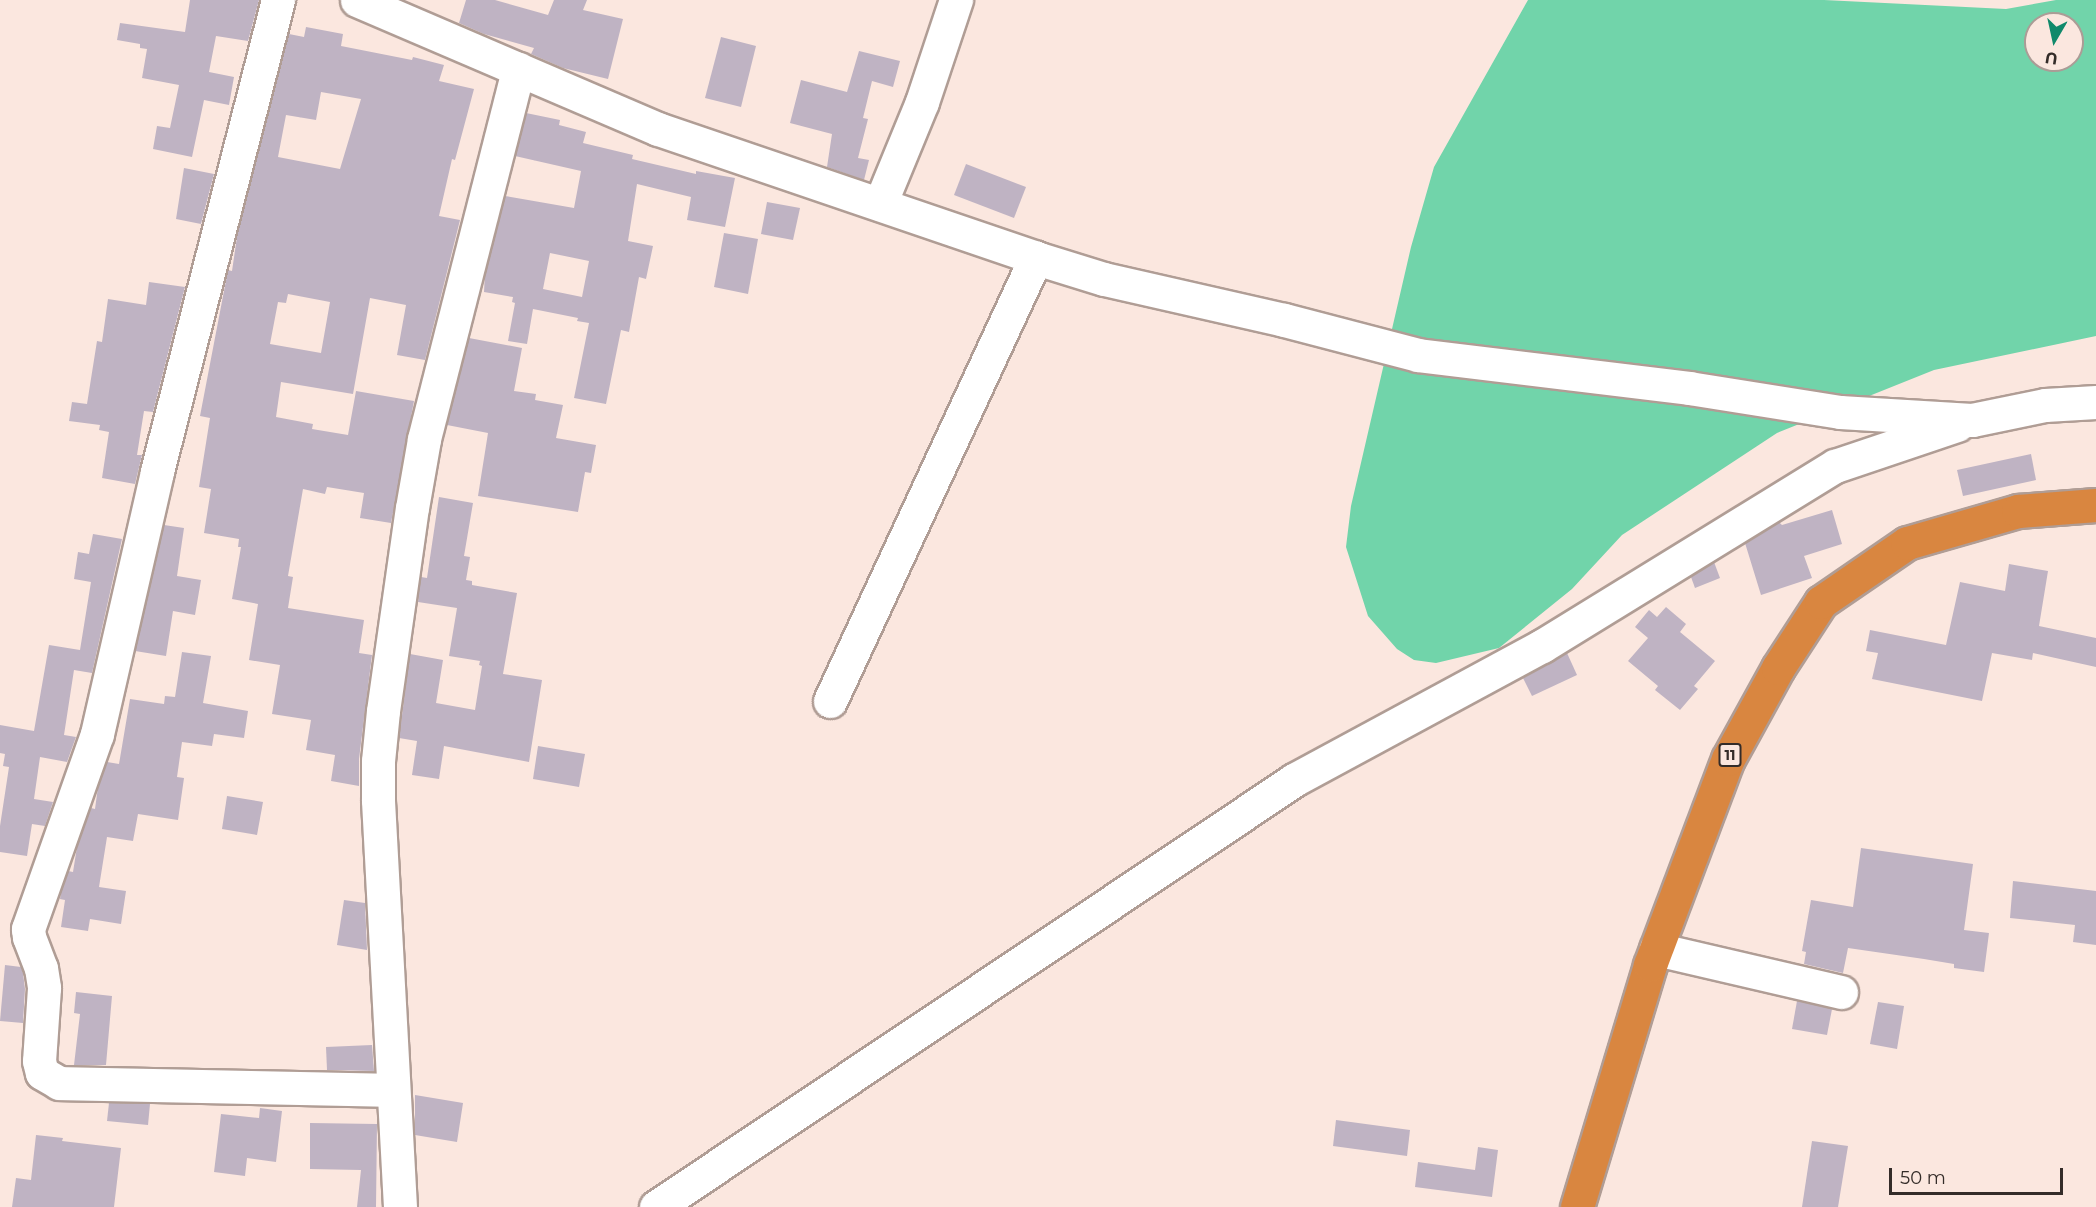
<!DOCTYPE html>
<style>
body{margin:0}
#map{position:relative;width:2096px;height:1207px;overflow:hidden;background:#fbe7df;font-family:Montserrat,sans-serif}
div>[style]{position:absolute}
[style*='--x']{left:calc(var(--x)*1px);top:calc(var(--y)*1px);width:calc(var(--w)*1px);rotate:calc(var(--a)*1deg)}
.forest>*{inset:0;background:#71d4aa}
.building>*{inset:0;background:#bfb3c3}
.roads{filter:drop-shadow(2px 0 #b09d95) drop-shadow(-2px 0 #b09d95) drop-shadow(0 2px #b09d95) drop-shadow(0 -2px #b09d95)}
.minor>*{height:33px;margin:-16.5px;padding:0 16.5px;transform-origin:16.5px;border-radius:16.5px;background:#fff}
.highway>*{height:33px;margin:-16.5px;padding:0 16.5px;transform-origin:16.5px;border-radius:16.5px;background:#d98640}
span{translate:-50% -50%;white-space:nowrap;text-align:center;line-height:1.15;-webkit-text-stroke:4.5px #fbe7df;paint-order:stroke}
.shield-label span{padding:2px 4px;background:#fbe7df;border:2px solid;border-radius:4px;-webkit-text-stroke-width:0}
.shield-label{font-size:14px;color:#342c29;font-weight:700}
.north{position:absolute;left:2024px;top:12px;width:60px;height:60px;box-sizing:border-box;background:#fbe7df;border:2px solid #ab9c96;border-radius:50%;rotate:189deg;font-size:16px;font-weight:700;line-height:24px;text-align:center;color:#342c29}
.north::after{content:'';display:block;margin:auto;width:21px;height:27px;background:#10896b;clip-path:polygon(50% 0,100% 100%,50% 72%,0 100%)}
.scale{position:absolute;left:1889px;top:1168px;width:174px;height:27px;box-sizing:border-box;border:3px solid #342c29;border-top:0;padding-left:8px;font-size:18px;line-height:21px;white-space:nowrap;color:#342c29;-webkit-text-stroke:4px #fbe7df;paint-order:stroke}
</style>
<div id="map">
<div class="forest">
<i style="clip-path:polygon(evenodd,1528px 0,1824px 0,2006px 9px,2056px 0,2096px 0,2096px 336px,1934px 370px,1777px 433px,1622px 535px,1572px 589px,1499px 648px,1436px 663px,1414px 660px,1397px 649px,1368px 616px,1346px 547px,1351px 506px,1411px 247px,1434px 167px,1528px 0,2036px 24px,2072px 24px,2072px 60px,2036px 60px,2036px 24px)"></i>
</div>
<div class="building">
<i style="clip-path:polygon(190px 0,259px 0,248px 41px,216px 36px,209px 72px,234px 77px,229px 105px,204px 100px,192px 157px,153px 149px,157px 126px,170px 128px,179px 85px,142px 78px,147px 49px,140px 48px,140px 44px,117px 40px,120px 23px,185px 32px)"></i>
<i style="clip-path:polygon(466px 0,495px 0,548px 15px,554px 0,587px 0,583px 10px,623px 19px,608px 79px,563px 68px,531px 54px,534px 48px,484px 34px,459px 23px)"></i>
<i style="clip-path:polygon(evenodd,306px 27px,343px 34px,341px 46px,412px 60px,413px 57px,444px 65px,439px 81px,474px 89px,455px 160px,452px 159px,439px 216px,460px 220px,425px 360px,397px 355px,406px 305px,370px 298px,353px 394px,281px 382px,276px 417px,313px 424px,312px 429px,348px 435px,356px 391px,414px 401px,391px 523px,360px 518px,364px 493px,327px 487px,325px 494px,303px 489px,288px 576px,293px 577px,288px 608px,364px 620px,359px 653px,372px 655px,359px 759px,359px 786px,331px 781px,335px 755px,306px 750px,311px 720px,272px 714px,280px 665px,249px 660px,258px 604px,232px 599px,241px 547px,238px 547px,239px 539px,204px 533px,211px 489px,199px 487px,210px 418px,200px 416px,228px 270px,232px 271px,238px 230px,289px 34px,304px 37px,306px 27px,321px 92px,361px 99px,340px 169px,278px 157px,286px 115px,316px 120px,321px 92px,306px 27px,288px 294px,330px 302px,321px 353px,270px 344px,278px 302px,286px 303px,288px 294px)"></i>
<i style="clip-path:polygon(721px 37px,756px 46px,741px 107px,705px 98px)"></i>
<i style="clip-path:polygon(859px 51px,900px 61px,893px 87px,872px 81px,863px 118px,868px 119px,858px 158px,869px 160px,864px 180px,827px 167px,832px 134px,790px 123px,801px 80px,847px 92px)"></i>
<i style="clip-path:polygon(evenodd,526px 113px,560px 120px,559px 125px,586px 132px,583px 143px,633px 155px,632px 159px,696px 174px,696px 171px,735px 178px,725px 227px,687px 220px,691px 197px,637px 184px,628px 241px,653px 246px,646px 279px,639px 277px,629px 332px,621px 330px,606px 404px,574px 398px,589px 323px,577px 321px,578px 318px,533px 309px,527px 344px,508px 341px,515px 303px,512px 302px,513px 297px,484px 292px,485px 273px,505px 196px,574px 208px,581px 171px,515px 156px,526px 113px,550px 253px,589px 261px,582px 297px,543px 289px,550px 253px)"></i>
<i style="clip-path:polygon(966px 164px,1026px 187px,1014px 218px,954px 195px)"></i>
<i style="clip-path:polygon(184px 168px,214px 174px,201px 224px,176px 219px)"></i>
<i style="clip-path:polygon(767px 202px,800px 208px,793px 240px,761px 234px)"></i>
<i style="clip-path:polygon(724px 233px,758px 239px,748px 294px,714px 287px)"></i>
<i style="clip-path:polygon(149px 282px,185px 287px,153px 412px,144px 411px,137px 455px,142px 455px,135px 484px,102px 478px,109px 432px,99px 430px,100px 425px,69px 421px,72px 402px,87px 404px,97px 341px,102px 342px,108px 299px,146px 305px)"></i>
<i style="clip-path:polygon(469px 338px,522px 348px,514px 391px,536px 394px,535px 400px,563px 405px,556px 438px,596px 445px,591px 473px,585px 472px,578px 512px,478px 496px,488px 433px,447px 425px)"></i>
<i style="clip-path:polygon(2031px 454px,2036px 480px,1963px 496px,1957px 470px)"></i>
<i style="clip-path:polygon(439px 497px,473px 503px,464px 556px,470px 557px,466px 580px,472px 581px,472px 585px,517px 593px,503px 674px,542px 680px,529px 762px,444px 746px,439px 779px,412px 775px,417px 741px,399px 738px,410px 654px,443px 660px,436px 703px,475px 710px,482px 666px,479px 665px,480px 661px,449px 656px,457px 608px,418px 602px,421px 577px,427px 578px)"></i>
<i style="clip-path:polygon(1832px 510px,1842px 544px,1804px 556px,1812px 578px,1761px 595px,1745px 543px,1779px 522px,1782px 525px)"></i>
<i style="clip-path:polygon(164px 525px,184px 528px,177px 576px,201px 580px,195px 615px,173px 611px,166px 656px,135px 651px)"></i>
<i style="clip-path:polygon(93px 534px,122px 539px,92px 673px,74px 670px,64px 735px,76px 737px,67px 762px,40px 757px,34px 799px,53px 802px,45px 826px,32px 824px,27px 856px,0 852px,0 826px,9px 767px,3px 766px,5px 754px,0 753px,0 725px,34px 731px,49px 645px,80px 650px,91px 582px,74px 579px,78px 552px,89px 554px)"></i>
<i style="clip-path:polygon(1714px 562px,1720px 578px,1695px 588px,1691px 577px)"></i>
<i style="clip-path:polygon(2009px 564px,2048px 571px,2039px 626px,2096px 638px,2096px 667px,2033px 653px,2032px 660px,1992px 653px,1982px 701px,1872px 679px,1878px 653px,1866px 651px,1870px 630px,1946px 645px,1960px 582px,2005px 591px)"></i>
<i style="clip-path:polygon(1666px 607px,1686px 624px,1680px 632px,1715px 661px,1694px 686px,1698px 689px,1680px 710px,1655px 690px,1658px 686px,1628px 661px,1648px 638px,1635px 627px,1649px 610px,1657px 617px)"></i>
<i style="clip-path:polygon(182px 652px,211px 656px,203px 703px,248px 711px,244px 738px,214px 734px,212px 746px,182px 742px,177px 777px,184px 778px,178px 820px,138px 814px,133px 841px,107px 837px,99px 887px,126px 891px,121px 924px,90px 919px,88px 931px,61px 927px,65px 900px,60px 899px,61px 891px,68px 871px,73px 872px,77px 847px,91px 808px,95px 809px,98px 787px,107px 762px,119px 764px,130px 699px,164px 704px,165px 696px,175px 697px)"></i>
<i style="clip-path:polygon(1567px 653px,1577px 675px,1532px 696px,1523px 678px)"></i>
<i style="clip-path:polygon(538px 746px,585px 754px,579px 787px,533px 779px)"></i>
<i style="clip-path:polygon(227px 796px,263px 802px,257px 835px,222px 829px)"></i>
<i style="clip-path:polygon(1861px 848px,1973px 864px,1964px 930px,1989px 933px,1984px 972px,1954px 968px,1954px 964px,1924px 959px,1848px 948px,1843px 973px,1804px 964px,1806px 952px,1802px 951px,1811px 900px,1853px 907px)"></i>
<i style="clip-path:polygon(2013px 881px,2096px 891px,2096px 945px,2073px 942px,2075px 925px,2010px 918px)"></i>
<i style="clip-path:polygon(344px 900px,365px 903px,367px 950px,337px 945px)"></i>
<i style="clip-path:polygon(5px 965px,21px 967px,23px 973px,25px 989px,23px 1023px,0 1021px)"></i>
<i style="clip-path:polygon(76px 992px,112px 996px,106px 1065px,74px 1065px,80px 1014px,74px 1013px)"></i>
<i style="clip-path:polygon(1797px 1001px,1832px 1009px,1827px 1035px,1792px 1029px)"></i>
<i style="clip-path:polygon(1878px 1002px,1904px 1006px,1897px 1049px,1870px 1044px)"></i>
<i style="clip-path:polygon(372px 1045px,374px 1071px,327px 1070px,326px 1047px)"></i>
<i style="clip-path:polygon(415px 1095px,463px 1103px,457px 1142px,415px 1135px)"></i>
<i style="clip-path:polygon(109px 1103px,150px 1104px,148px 1125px,107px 1121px)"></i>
<i style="clip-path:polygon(260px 1108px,282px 1111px,276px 1162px,247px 1158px,245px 1176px,214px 1172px,221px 1114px,259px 1118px)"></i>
<i style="clip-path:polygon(1336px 1120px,1410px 1130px,1407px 1156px,1333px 1146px)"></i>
<i style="clip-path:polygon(310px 1123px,377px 1124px,376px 1207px,357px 1207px,361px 1170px,310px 1169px)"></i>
<i style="clip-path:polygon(36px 1135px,63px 1138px,62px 1141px,121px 1148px,114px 1207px,12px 1207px,16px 1178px,31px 1180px)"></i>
<i style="clip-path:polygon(1812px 1141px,1848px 1146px,1838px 1207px,1802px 1207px)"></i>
<i style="clip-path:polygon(1478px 1147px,1498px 1150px,1492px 1197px,1415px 1187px,1418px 1162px,1475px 1170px)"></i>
</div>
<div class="roads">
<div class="minor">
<i style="--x:278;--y:0;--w:487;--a:104.4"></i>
<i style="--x:157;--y:472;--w:269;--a:102.9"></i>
<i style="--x:97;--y:734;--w:207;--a:109.5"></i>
<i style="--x:28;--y:929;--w:8;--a:83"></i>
<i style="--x:29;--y:937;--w:33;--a:69"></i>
<i style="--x:41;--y:968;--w:20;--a:81"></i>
<i style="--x:44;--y:988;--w:73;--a:93.9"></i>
<i style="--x:39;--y:1061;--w:12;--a:76"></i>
<i style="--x:42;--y:1073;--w:20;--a:30"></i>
<i style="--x:59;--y:1083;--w:334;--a:1.2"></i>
<i style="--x:357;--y:0;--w:327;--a:23.2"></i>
<i style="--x:658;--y:129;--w:399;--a:18.8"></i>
<i style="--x:1036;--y:258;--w:71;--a:17.2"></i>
<i style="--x:1104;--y:279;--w:185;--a:12.8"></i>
<i style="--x:1284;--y:320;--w:138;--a:14.6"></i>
<i style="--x:1418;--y:355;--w:273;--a:6.9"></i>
<i style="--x:1689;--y:388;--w:153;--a:9"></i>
<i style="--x:1840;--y:412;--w:132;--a:3.5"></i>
<i style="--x:1972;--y:420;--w:75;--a:-11.6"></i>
<i style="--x:2045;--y:405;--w:51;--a:-3.4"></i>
<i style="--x:880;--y:204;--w:110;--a:-67.6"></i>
<i style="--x:922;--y:102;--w:108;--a:-71.6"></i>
<i style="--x:830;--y:701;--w:489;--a:-65.1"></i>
<i style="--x:1656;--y:949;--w:190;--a:13.1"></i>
<i style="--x:400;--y:1207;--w:408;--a:-93.1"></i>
<i style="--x:378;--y:800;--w:39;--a:-90"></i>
<i style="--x:378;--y:761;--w:50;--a:-84.3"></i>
<i style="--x:383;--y:711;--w:205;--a:-81.9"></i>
<i style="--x:412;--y:508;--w:70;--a:-80.1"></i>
<i style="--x:424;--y:439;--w:382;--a:-75.7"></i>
<i style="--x:656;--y:1207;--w:768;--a:-33.79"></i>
<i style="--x:1294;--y:780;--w:282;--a:-28.4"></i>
<i style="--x:1542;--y:646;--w:344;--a:-31.6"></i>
<i style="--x:1835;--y:466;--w:129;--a:-18.6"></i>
</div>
<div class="highway">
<i style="--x:1577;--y:1207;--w:253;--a:-73.2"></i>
<i style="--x:1650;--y:965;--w:220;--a:-69.3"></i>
<i style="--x:1728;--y:759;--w:104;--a:-61.2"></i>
<i style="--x:1778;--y:668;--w:79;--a:-56.9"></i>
<i style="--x:1821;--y:602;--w:104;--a:-34.5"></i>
<i style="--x:1907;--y:543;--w:116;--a:-16.1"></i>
<i style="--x:2018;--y:511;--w:78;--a:-4.4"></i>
</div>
</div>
<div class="shield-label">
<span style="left:1730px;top:755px">11</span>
</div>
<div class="north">U</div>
<div class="scale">50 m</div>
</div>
